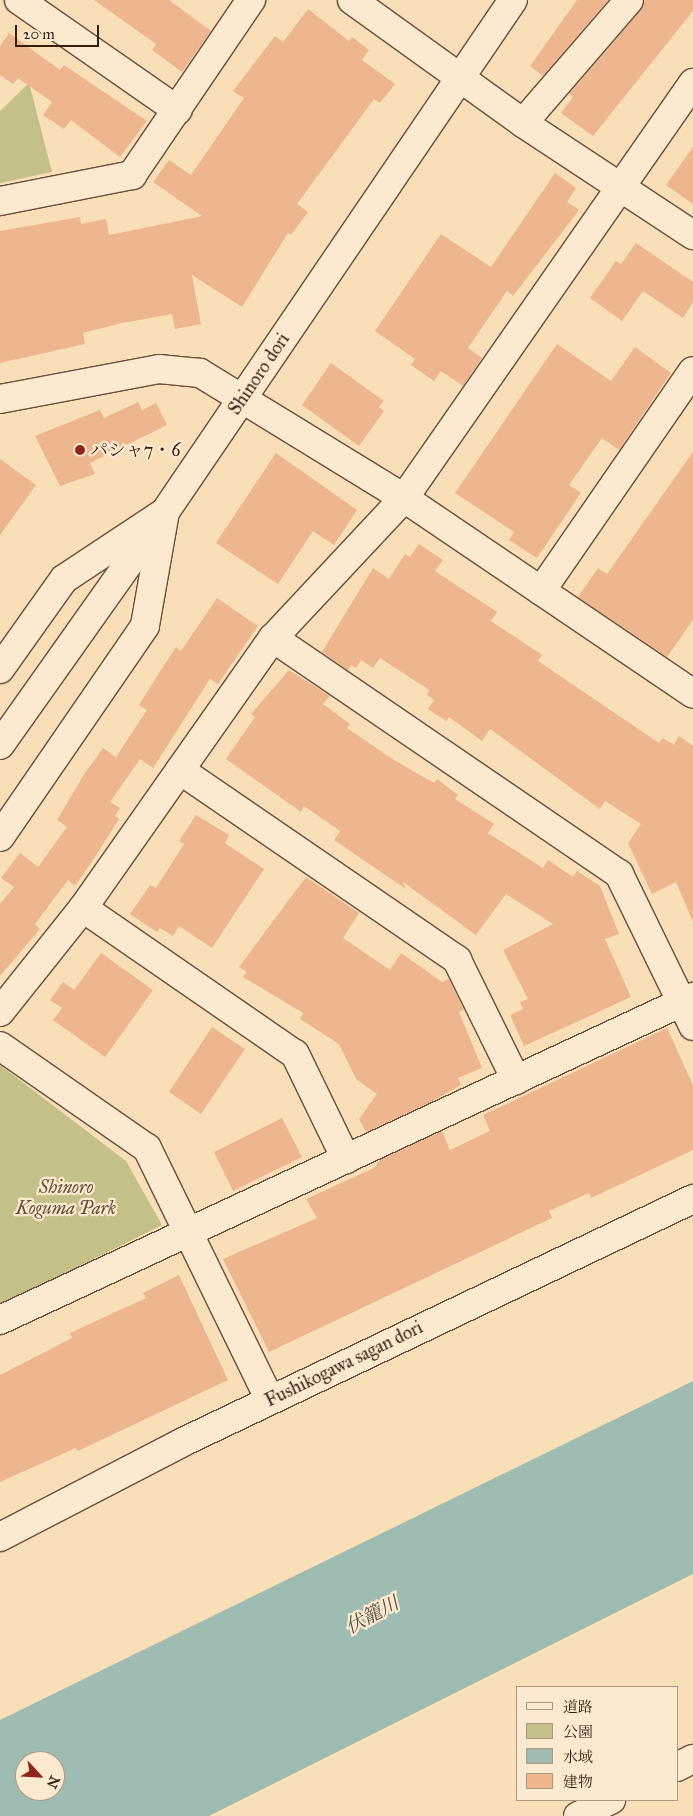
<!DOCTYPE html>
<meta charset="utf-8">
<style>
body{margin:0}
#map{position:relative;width:693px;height:1816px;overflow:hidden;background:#f9dfb7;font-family:"IM FELL Great Primer","Noto Serif JP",serif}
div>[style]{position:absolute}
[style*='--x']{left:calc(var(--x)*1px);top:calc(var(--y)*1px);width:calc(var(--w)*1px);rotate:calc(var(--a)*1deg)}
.green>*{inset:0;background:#c4c08a}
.water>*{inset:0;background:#9ebcb2}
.building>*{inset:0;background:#edb68e}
.roads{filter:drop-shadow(1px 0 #684e3b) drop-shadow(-1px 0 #684e3b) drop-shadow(0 1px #684e3b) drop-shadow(0 -1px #684e3b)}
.minor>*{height:28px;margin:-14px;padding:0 14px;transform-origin:14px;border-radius:14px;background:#fbead0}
.tertiary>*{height:28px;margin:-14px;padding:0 14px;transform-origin:14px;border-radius:14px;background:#fbead0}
.secondary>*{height:28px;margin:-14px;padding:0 14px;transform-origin:14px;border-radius:14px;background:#fbead0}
.dots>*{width:14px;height:14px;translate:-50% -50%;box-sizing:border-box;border:2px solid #fbead0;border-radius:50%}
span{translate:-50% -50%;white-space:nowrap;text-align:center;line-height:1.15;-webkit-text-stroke:4.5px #fbead0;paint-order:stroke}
.street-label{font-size:18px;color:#371d12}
.poi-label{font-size:18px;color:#371d12}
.left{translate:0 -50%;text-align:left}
.park-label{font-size:18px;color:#614e36;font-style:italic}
.water-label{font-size:19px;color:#564d42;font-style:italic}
.legend{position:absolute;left:516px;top:1686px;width:162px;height:115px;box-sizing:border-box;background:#fbead0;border:1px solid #ad9884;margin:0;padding:6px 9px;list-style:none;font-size:15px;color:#371d12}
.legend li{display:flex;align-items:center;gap:10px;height:25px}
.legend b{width:25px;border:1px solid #ad9884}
.north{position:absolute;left:15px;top:1751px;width:50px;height:50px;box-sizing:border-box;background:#fbead0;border:1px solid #ad9884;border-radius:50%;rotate:115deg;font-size:14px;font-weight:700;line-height:20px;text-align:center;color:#371d12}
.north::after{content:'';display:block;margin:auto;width:18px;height:22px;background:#8f2418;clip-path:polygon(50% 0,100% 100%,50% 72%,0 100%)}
.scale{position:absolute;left:15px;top:25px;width:84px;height:22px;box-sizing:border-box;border:2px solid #371d12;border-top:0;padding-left:6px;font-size:15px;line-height:18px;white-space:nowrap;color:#371d12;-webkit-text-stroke:4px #fbead0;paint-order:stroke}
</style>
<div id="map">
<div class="green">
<i style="clip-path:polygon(29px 83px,52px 172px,0 183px,0 111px)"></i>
<i style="clip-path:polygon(0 1065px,126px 1161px,162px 1225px,0 1306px)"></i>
</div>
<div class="water">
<i style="clip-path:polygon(evenodd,693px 1381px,693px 1574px,209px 1816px,0 1816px,0 1720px,693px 1381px,25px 1761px,55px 1761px,55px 1791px,25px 1791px,25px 1761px)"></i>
</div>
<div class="building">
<i style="clip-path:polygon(94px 0,169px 0,211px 31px,182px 72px,152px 50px,156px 44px)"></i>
<i style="clip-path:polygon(577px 0,608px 0,543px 76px,530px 66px)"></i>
<i style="clip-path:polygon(644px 0,693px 0,693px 11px,593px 136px,561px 113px,573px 97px,569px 94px,641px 10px)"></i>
<i style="clip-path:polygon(308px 9px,349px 41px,352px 37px,369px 50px,362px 60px,395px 84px,380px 103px,374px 99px,297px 204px,308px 212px,291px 235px,288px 233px,242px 307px,192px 275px,201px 324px,175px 329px,172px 314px,122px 323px,83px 333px,85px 344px,0 363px,0 231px,80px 217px,81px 224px,106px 219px,109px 235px,202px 216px,153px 182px,169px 160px,191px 175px,244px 98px,233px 91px,275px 36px,283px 42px)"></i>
<i style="clip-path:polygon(9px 33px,60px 70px,64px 65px,147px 121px,120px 157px,71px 120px,64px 129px,43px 115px,52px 102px,18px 78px,13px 84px,0 75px,0 46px)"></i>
<i style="clip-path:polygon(693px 147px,693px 204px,666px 185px)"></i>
<i style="clip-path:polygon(555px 173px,576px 188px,567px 202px,579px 210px,513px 296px,507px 291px,468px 348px,482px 358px,463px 386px,441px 371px,434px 381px,411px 365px,415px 359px,375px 331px,441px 234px,491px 267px)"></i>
<i style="clip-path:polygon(636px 243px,693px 282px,693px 302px,683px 318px,643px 291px,622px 321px,590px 298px,616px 261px,621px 264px)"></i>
<i style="clip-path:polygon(557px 344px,611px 381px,635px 347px,671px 373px,619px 450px,602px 438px,569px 485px,581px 493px,537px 558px,509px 540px,514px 532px,455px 493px)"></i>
<i style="clip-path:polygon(331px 363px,384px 401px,379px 407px,384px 411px,359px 446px,302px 405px)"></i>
<i style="clip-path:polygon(138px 402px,142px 410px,156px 403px,167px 425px,90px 463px,95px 474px,60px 486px,35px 436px,100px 410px,104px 418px)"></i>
<i style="clip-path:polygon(693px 452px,693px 620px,667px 657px,578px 597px,598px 568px,607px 574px)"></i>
<i style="clip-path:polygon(276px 453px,357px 510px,334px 545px,313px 531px,278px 584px,216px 543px)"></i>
<i style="clip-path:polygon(0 459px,36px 485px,0 535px)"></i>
<i style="clip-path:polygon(419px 544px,443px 560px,435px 571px,497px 612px,491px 621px,542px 655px,538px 661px,659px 743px,663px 738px,674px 745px,679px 736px,693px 746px,693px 922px,676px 882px,652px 894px,628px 843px,641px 824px,605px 801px,600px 809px,490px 729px,482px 741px,449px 717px,446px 721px,428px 709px,434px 700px,427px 695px,429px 690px,380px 658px,373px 668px,361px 660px,356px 668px,351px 665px,348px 670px,322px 652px,373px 568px,389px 579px,405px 554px,410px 557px)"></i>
<i style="clip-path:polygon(217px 598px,258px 626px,218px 684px,210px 679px,153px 768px,140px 759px,110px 802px,120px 808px,115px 816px,119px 819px,93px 860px,75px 886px,68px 880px,35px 924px,40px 929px,0 976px,0 904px,14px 887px,1px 878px,20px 853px,38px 867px,67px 827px,57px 820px,83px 776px,103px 748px,116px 757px,147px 710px,139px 705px,161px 670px,176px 647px,181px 651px)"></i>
<i style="clip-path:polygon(289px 670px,330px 696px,323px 704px,350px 724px,347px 728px,394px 760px,434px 783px,437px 779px,458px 795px,455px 799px,494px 824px,488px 833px,543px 868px,548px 860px,573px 877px,577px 871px,600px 886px,619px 934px,605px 939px,631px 997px,524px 1046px,510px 1015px,523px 1009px,520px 1002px,528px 999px,503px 950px,553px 924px,506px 894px,476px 935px,403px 882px,406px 889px,334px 840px,340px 831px,304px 806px,301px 812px,226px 759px,255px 717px,251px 714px)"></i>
<i style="clip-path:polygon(196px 815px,229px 835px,225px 843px,264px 869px,212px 948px,179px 926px,173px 936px,160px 928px,157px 932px,130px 914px,150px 885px,156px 888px,184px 844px,179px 841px)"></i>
<i style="clip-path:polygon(306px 877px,359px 913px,343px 938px,390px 970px,401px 953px,442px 982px,449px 979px,464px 1010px,459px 1012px,482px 1068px,458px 1078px,461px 1085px,429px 1103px,366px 1132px,359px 1119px,377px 1094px,356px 1079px,339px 1044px,300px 1019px,303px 1013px,243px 977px,247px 972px,239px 967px)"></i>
<i style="clip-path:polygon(101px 953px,153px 990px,105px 1057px,53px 1020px,62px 1008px,50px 1000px,63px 982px,74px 990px)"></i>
<i style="clip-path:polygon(212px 1027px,245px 1049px,201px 1114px,169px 1092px)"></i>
<i style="clip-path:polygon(667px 1028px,693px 1085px,693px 1150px,591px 1198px,589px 1193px,549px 1211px,552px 1218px,269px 1352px,223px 1259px,317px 1218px,306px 1199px,374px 1168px,380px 1160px,442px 1131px,450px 1150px,490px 1131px,483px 1115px)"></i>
<i style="clip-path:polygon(282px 1118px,302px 1157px,233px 1191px,214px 1152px)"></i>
<i style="clip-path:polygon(179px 1275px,228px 1380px,78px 1451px,76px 1448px,0 1482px,0 1375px,72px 1338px,70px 1333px,146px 1298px,143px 1293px)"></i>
</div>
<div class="roads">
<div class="minor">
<i style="--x:19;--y:0;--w:193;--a:34.8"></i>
<i style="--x:352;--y:0;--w:211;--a:35.7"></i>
<i style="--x:523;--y:123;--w:204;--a:33.4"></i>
<i style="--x:523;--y:123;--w:162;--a:-49.2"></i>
<i style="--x:0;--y:201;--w:135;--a:-11.1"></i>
<i style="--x:132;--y:175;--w:212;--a:-55.8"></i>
<i style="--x:0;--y:399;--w:162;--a:-10.7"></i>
<i style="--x:159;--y:369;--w:41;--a:5.6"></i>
<i style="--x:200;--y:373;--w:239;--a:31.5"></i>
<i style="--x:404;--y:498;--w:349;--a:34.1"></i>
<i style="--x:541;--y:591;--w:267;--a:-55.4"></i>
<i style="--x:273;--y:638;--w:419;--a:34.3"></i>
<i style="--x:619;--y:874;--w:169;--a:64"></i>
<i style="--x:0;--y:669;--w:110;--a:-54.6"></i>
<i style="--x:64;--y:579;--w:121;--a:-33.6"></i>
<i style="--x:165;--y:512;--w:116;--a:100"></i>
<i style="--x:145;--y:626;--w:256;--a:124.5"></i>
<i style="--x:180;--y:770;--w:336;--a:34.4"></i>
<i style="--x:457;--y:960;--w:134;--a:63.8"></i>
<i style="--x:83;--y:908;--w:257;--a:34.6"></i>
<i style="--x:295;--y:1054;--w:117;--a:64.1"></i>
<i style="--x:0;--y:1012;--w:133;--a:-51.4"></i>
<i style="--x:83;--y:908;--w:330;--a:-54.9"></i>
<i style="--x:273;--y:638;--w:192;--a:-46.9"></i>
<i style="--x:404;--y:498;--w:506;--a:-55.15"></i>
<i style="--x:0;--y:1046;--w:179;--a:34.8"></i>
<i style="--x:147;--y:1148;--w:280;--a:64"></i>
<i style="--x:0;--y:1320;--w:765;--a:-24.99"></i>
</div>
<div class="tertiary">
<i style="--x:0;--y:1537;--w:206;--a:-27.4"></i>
<i style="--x:183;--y:1442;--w:565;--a:-25.48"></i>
</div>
<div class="secondary">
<i style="--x:0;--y:745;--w:286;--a:-54.7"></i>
<i style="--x:165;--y:512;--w:619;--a:-55.8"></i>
<i style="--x:677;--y:1767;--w:18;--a:-27"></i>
<i style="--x:578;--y:1816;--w:37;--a:-26"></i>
</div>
</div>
<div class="dots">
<i style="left:80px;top:450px;background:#8f2418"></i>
</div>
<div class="street-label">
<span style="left:259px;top:374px;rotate:-56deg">Shinoro dori</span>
<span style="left:344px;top:1364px;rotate:-26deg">Fushikogawa sagan dori</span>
</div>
<div class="poi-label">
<span class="left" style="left:90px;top:450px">パシャ7・6</span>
</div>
<div class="park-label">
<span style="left:66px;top:1198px">Shinoro<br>Koguma Park</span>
</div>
<div class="water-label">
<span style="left:372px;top:1615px;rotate:-28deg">伏籠川</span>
</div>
<ul class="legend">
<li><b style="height:6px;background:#fbead0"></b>道路</li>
<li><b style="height:14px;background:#c4c08a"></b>公園</li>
<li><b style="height:14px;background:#9ebcb2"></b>水域</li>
<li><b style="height:14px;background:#edb68e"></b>建物</li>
</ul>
<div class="north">N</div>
<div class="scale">20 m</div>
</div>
